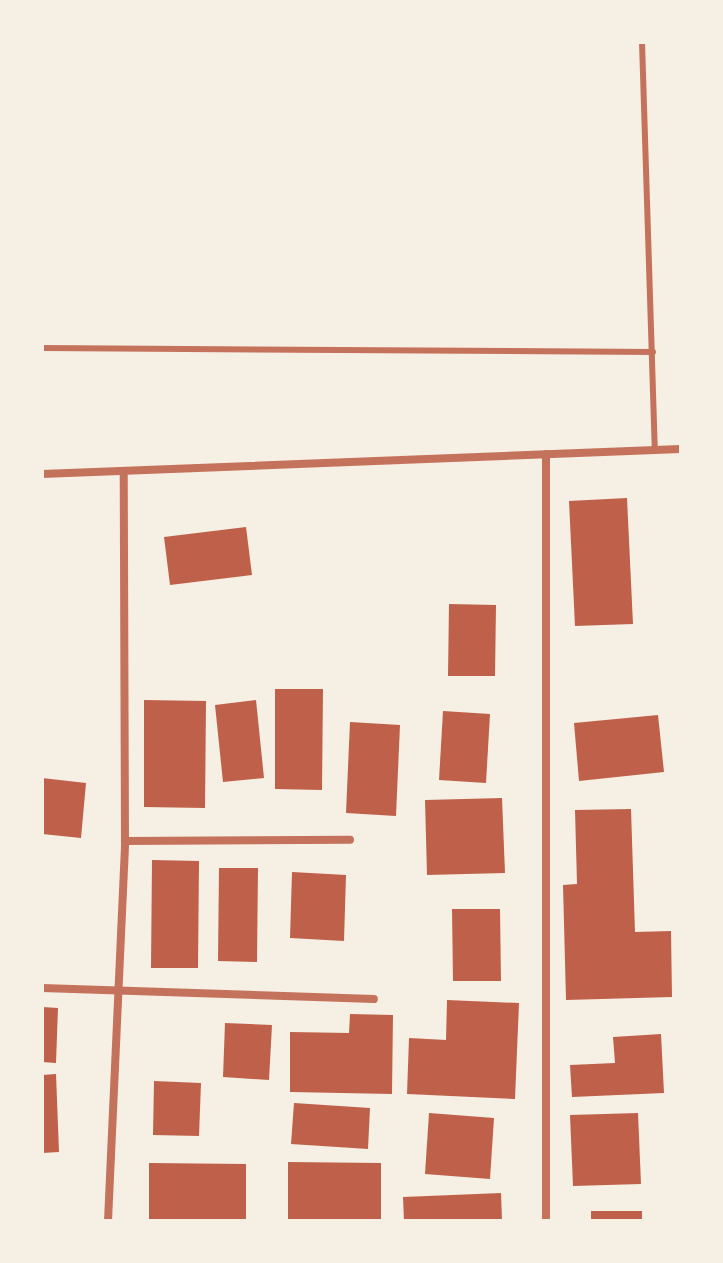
<!DOCTYPE html>
<style>
body{margin:0}
#map{position:relative;width:723px;height:1263px;overflow:hidden;background:#f6efe4;font-family:Commissioner,sans-serif}
div>[style]{position:absolute}
[style*='--x']{left:calc(var(--x)*1px);top:calc(var(--y)*1px);width:calc(var(--w)*1px);rotate:calc(var(--a)*1deg)}
.building>*{inset:0;background:#bf614a}
.service>*{height:6px;margin:-3px;padding:0 3px;transform-origin:3px;border-radius:3px;background:#c5725c}
.minor>*{height:8px;margin:-4px;padding:0 4px;transform-origin:4px;border-radius:4px;background:#c5725c}
span{translate:-50% -50%;white-space:nowrap;text-align:center;line-height:1.15;-webkit-text-stroke:6px #f6efe4;paint-order:stroke}
.frame{position:absolute;inset:0;border:44px solid #f6efe4;pointer-events:none}
</style>
<div id="map">
<div class="building">
<i style="clip-path:polygon(627px 498px,633px 624px,575px 626px,569px 501px)"></i>
<i style="clip-path:polygon(246px 527px,252px 575px,170px 585px,164px 537px)"></i>
<i style="clip-path:polygon(449px 604px,496px 605px,495px 676px,448px 676px)"></i>
<i style="clip-path:polygon(275px 689px,323px 689px,322px 790px,275px 789px)"></i>
<i style="clip-path:polygon(144px 700px,206px 701px,205px 808px,144px 807px)"></i>
<i style="clip-path:polygon(256px 700px,264px 778px,223px 782px,215px 705px)"></i>
<i style="clip-path:polygon(443px 711px,490px 714px,486px 783px,439px 780px)"></i>
<i style="clip-path:polygon(658px 715px,664px 772px,579px 781px,574px 723px)"></i>
<i style="clip-path:polygon(350px 722px,400px 725px,396px 816px,346px 813px)"></i>
<i style="clip-path:polygon(42px 778px,86px 783px,81px 838px,42px 834px)"></i>
<i style="clip-path:polygon(502px 798px,505px 873px,427px 875px,425px 800px)"></i>
<i style="clip-path:polygon(631px 809px,635px 932px,671px 931px,672px 997px,566px 1000px,563px 885px,577px 884px,575px 810px)"></i>
<i style="clip-path:polygon(152px 860px,199px 861px,198px 968px,151px 968px)"></i>
<i style="clip-path:polygon(219px 868px,258px 868px,257px 962px,218px 961px)"></i>
<i style="clip-path:polygon(292px 872px,346px 875px,344px 941px,290px 938px)"></i>
<i style="clip-path:polygon(452px 909px,500px 909px,501px 981px,453px 981px)"></i>
<i style="clip-path:polygon(447px 1000px,519px 1003px,515px 1099px,407px 1094px,409px 1038px,446px 1040px)"></i>
<i style="clip-path:polygon(42px 1007px,58px 1008px,56px 1063px,42px 1062px)"></i>
<i style="clip-path:polygon(350px 1014px,393px 1015px,392px 1094px,290px 1092px,290px 1032px,349px 1033px)"></i>
<i style="clip-path:polygon(225px 1023px,272px 1025px,269px 1080px,223px 1077px)"></i>
<i style="clip-path:polygon(661px 1034px,664px 1093px,572px 1097px,570px 1065px,615px 1063px,613px 1037px)"></i>
<i style="clip-path:polygon(56px 1074px,59px 1152px,42px 1153px,42px 1075px)"></i>
<i style="clip-path:polygon(154px 1081px,201px 1083px,199px 1136px,153px 1135px)"></i>
<i style="clip-path:polygon(294px 1103px,370px 1108px,368px 1149px,291px 1144px)"></i>
<i style="clip-path:polygon(429px 1113px,494px 1118px,490px 1179px,425px 1174px)"></i>
<i style="clip-path:polygon(638px 1113px,641px 1184px,573px 1186px,570px 1115px)"></i>
<i style="clip-path:polygon(288px 1162px,381px 1163px,381px 1221px,288px 1221px)"></i>
<i style="clip-path:polygon(149px 1163px,246px 1164px,246px 1221px,149px 1221px)"></i>
<i style="clip-path:polygon(501px 1193px,502px 1221px,404px 1221px,403px 1197px)"></i>
<i style="clip-path:polygon(591px 1211px,642px 1211px,642px 1221px,591px 1221px)"></i>
</div>
<div class="service">
<i style="--x:642;--y:42;--w:408;--a:88.2"></i>
<i style="--x:42;--y:348;--w:611;--a:0.38"></i>
</div>
<div class="minor">
<i style="--x:546;--y:454;--w:767;--a:90"></i>
<i style="--x:42;--y:474;--w:639;--a:-2.24"></i>
<i style="--x:125;--y:841;--w:225;--a:-0.3"></i>
<i style="--x:42;--y:988;--w:332;--a:1.9"></i>
<i style="--x:108;--y:1221;--w:380;--a:-87.4"></i>
<i style="--x:125;--y:841;--w:366;--a:-90.2"></i>
</div>
<div class="frame"></div>
</div>
